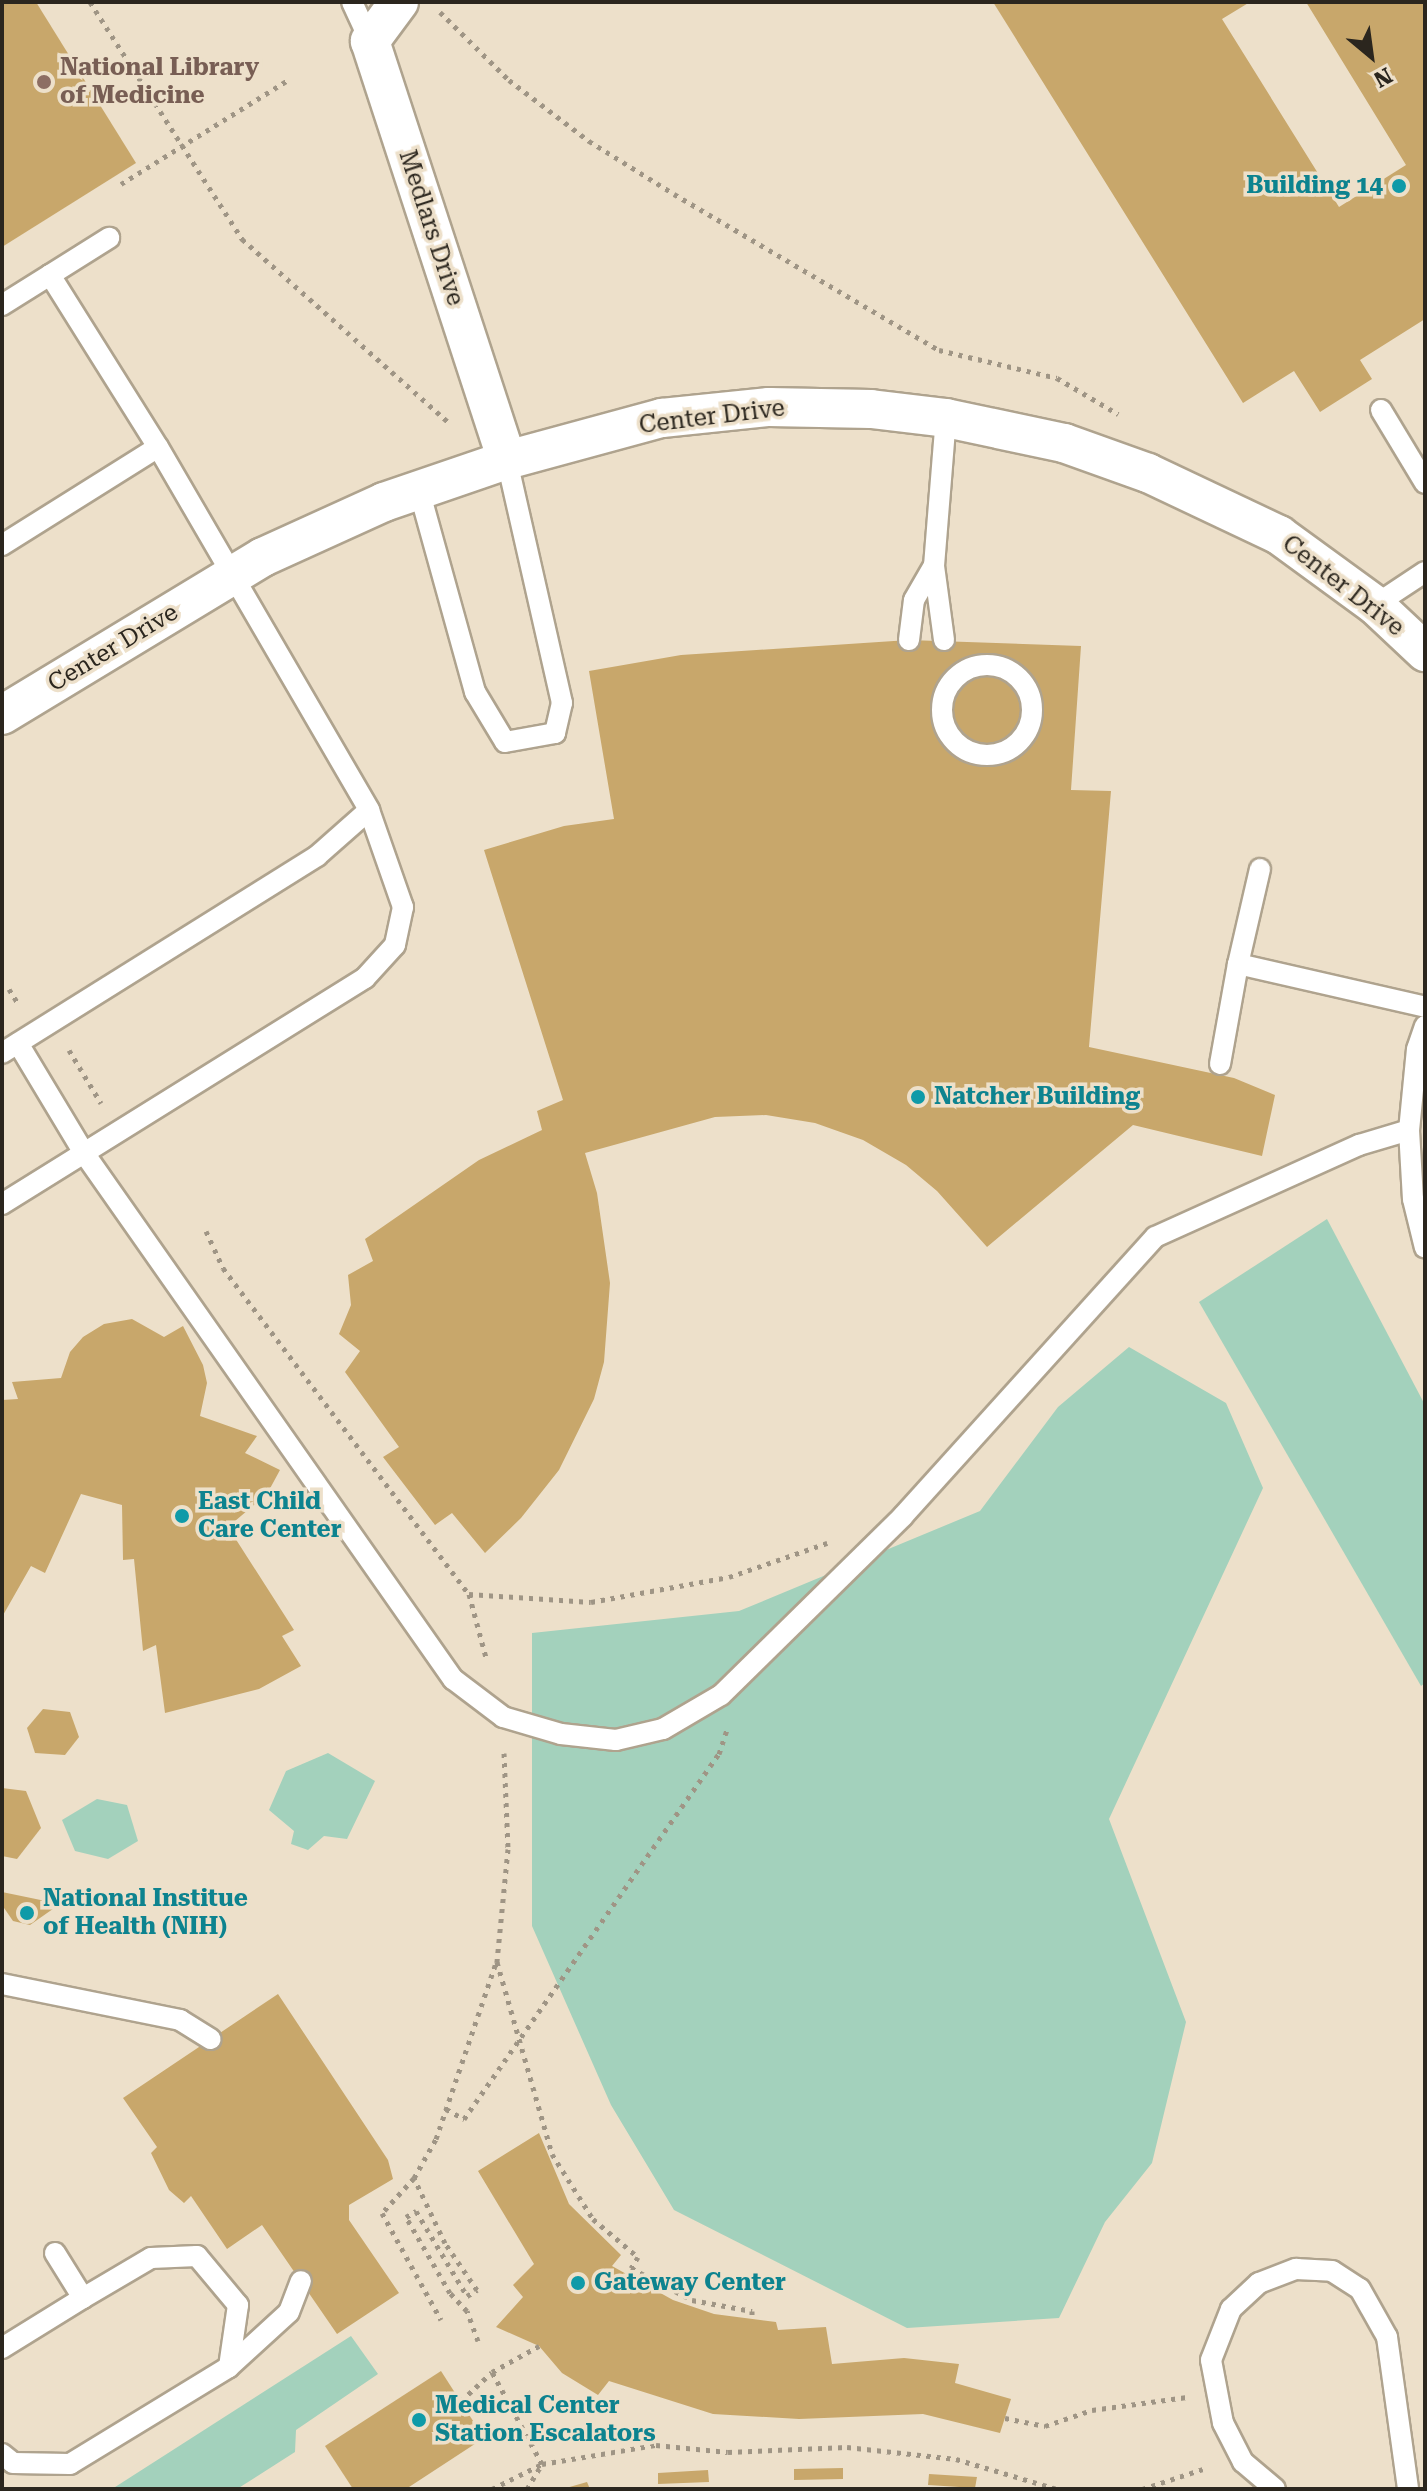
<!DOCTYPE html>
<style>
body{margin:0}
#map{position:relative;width:1427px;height:2491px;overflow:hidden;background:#ede0ca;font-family:"Roboto Serif",serif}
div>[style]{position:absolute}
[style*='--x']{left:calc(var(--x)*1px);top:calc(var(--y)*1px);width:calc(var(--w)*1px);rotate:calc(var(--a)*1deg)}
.green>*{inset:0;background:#a3d1bc}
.building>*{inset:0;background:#c8a76b}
.path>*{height:5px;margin-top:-2.5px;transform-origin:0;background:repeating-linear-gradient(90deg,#9f9585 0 4px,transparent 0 10px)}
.roads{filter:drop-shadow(2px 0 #afa38e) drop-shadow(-2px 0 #afa38e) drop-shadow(0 2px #afa38e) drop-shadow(0 -2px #afa38e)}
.service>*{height:20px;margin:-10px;padding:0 10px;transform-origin:10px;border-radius:10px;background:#fff}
.service>.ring{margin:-10px;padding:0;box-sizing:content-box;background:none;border:20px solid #fff;border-radius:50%}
.minor>*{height:38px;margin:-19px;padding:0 19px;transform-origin:19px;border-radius:19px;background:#fff}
.dots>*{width:22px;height:22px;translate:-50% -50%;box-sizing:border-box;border:4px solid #ede0ca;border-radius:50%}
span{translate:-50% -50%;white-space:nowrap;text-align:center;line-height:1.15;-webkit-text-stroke:7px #ede0ca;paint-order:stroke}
.education-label{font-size:24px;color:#785e54;font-weight:700}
.left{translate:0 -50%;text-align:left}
.culture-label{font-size:24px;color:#0d838f;font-weight:700}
.right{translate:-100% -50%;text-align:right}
.street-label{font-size:24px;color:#2b261e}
.frame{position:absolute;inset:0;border:4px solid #2b261e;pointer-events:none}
.north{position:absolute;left:1331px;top:16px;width:80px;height:80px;-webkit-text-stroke:6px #ede0ca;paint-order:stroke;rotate:151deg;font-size:22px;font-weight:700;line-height:32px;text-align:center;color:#2b261e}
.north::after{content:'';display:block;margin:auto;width:28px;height:36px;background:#2b261e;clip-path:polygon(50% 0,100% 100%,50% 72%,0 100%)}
</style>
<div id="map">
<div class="green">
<i style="clip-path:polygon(1327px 1219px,1425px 1405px,1425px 1683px,1421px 1686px,1199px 1302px)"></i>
<i style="clip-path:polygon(1129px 1347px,1226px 1403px,1263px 1488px,1109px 1819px,1186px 2022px,1152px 2163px,1105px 2222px,1059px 2318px,907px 2328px,674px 2210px,611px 2105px,532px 1926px,532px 1633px,739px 1611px,980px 1511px,1058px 1407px)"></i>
<i style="clip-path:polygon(328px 1753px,375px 1781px,347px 1839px,324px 1836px,308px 1850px,291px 1844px,294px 1831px,269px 1810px,286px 1771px)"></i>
<i style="clip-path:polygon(97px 1799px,127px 1805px,138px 1841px,108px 1859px,75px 1851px,62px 1820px)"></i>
<i style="clip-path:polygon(351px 2336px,378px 2374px,296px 2430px,295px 2452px,237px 2489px,112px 2489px)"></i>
</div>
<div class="building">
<i style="clip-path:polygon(2px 2px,36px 2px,136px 163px,2px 247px)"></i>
<i style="clip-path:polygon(993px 2px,1250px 2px,1222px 19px,1339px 207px,1406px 165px,1306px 2px,1425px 2px,1425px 319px,1360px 360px,1372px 379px,1320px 412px,1294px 371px,1243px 403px)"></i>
<i style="clip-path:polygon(909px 640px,1081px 646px,1071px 790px,1111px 791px,1089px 1047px,1234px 1078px,1275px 1095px,1262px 1156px,1133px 1125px,987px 1247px,937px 1191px,906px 1165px,863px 1140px,815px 1123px,766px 1115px,715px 1117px,585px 1153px,597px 1193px,610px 1283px,604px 1362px,594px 1399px,559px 1470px,521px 1518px,485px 1553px,452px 1513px,435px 1525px,383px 1457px,399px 1447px,345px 1372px,360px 1351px,339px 1334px,351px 1305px,348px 1275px,373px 1261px,365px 1239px,479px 1160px,542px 1130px,537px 1111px,563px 1100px,484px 850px,564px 826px,614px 819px,589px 671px,681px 655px)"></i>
<i style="clip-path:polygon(132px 1319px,164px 1337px,183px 1326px,203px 1365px,207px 1383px,200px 1416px,257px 1436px,245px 1453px,280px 1470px,267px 1494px,228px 1527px,294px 1630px,282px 1636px,301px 1666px,259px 1689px,165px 1713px,156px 1645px,143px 1651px,134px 1559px,123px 1560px,122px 1505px,81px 1494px,45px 1573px,31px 1566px,2px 1617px,2px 1400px,18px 1399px,12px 1382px,61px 1378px,70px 1352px,83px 1337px,104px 1324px)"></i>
<i style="clip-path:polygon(43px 1709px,70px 1712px,79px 1737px,65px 1755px,35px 1753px,27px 1728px)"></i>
<i style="clip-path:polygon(2px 1788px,26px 1791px,41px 1828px,17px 1859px,2px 1856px)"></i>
<i style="clip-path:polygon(2px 1892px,60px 1904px,30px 1925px,13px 1921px,2px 1905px)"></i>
<i style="clip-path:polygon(278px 1994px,388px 2160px,393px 2179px,349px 2205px,349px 2220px,399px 2293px,337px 2334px,262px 2225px,227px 2249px,191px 2196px,184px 2203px,169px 2190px,151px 2153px,157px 2147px,123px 2098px)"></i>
<i style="clip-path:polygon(539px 2133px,569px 2204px,621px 2255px,612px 2266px,673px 2300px,714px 2314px,776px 2322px,778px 2330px,826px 2327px,832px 2364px,904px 2358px,959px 2364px,955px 2383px,1011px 2399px,1000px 2433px,923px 2414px,799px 2419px,713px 2414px,609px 2381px,598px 2395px,562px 2373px,539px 2346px,496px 2327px,523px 2297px,513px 2285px,534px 2264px,478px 2171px)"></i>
<i style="clip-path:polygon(441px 2371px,484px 2438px,406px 2489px,353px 2489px,325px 2446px)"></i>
<i style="clip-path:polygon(843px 2468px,843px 2479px,794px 2480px,794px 2469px)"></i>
<i style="clip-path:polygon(708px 2470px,709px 2482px,658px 2484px,658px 2473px)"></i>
<i style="clip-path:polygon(929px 2474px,977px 2477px,975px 2488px,928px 2485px)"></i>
<i style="clip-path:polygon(587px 2482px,590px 2489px,566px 2489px,566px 2488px)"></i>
</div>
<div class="path">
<i style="--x:90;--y:2;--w:282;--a:57.3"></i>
<i style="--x:242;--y:239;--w:277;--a:41.6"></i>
<i style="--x:440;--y:12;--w:97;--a:44.6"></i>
<i style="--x:509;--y:80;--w:101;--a:37.3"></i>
<i style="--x:589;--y:141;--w:100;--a:31.9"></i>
<i style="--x:674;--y:194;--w:308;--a:30.5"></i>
<i style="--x:939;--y:350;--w:121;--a:13.3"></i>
<i style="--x:1057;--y:378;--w:71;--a:30.5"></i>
<i style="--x:121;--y:184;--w:197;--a:-31.9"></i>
<i style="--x:9;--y:989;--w:19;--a:58"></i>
<i style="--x:69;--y:1050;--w:62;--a:58.9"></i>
<i style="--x:206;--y:1231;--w:41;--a:65.3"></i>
<i style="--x:223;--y:1268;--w:408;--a:53"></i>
<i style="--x:469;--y:1594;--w:69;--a:75"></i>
<i style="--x:469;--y:1594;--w:122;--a:3.8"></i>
<i style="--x:591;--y:1602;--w:140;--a:-10.3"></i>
<i style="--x:729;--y:1577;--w:104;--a:-19.1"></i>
<i style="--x:504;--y:1753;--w:96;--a:87.6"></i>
<i style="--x:508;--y:1849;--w:114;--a:95.6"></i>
<i style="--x:497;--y:1962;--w:200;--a:74"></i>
<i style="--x:552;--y:2154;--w:77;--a:57.8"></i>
<i style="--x:593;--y:2219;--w:59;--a:40.2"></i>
<i style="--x:638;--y:2257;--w:13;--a:122"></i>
<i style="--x:631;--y:2268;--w:69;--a:27.7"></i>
<i style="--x:692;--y:2300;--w:61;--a:10.4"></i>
<i style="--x:752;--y:2311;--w:9;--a:90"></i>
<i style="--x:446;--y:2109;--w:21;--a:29"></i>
<i style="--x:464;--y:2119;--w:445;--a:-55.1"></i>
<i style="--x:719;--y:1754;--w:25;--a:-72"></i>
<i style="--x:414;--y:2178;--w:47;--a:132.4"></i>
<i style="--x:382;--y:2213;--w:122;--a:61.1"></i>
<i style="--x:478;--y:2341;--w:32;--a:-110"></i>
<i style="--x:467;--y:2311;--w:25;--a:-133"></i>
<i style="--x:450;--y:2293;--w:88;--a:-120.1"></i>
<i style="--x:406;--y:2217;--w:12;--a:-31"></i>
<i style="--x:416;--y:2211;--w:99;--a:59"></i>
<i style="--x:467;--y:2296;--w:12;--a:-31"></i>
<i style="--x:477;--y:2290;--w:57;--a:-124.2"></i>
<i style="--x:445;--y:2243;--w:72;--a:-115.5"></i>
<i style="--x:414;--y:2178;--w:45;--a:-60.6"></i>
<i style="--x:436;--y:2139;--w:186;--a:-71.2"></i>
<i style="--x:461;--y:2401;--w:42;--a:-43.1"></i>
<i style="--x:1005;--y:2418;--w:41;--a:11.3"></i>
<i style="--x:1045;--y:2426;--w:50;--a:-18.8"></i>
<i style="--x:1092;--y:2410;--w:96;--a:-7.8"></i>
<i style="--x:492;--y:2489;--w:56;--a:-26.6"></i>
<i style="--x:542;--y:2464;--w:116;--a:-9.5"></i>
<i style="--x:656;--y:2445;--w:72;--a:5.6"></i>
<i style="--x:728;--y:2452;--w:119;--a:-2.4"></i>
<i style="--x:847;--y:2447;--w:110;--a:6.3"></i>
<i style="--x:956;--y:2459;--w:105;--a:16.5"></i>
<i style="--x:527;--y:2489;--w:29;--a:-59"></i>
<i style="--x:542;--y:2464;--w:105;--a:-118.5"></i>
<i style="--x:492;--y:2372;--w:54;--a:-29"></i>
<i style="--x:1142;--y:2489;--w:64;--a:-18.2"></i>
</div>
<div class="roads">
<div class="service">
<i style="--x:352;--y:2;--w:43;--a:65.2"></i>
<i style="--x:50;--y:275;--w:70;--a:-32.1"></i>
<i style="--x:2;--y:305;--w:57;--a:-32"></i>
<i style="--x:50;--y:275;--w:203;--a:57.9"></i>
<i style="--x:1381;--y:410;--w:85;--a:58.9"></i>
<i style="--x:419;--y:490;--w:210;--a:74.5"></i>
<i style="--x:475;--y:692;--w:58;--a:59"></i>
<i style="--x:505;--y:742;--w:51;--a:-10.2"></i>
<i style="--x:555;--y:733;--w:31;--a:-77"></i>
<i style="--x:562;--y:703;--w:249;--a:-102.8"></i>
<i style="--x:2;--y:545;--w:184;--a:-32.1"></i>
<i style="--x:158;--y:447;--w:420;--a:59.8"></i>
<i style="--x:369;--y:810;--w:103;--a:70.7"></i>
<i style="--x:403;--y:907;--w:39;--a:102"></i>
<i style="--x:395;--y:945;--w:45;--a:132.3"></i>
<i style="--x:365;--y:978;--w:331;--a:148.1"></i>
<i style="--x:84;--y:1153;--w:643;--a:54.95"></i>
<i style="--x:453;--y:1679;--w:63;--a:37.2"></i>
<i style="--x:503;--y:1717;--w:60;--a:16.3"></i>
<i style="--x:561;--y:1734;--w:55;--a:6.2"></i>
<i style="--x:616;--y:1740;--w:48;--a:-13.2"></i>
<i style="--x:663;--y:1729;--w:67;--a:-30.4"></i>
<i style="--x:721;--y:1695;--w:255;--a:-44.5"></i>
<i style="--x:903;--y:1516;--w:376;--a:-47.9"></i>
<i style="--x:1155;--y:1237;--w:224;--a:-24.3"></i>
<i style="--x:1359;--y:1145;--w:52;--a:-16.7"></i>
<i style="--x:1375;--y:605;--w:60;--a:-33.4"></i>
<i style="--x:909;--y:640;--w:40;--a:-82.9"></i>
<i style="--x:914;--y:600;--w:39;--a:-60"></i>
<i style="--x:944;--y:640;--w:75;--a:-97.7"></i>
<i style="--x:934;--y:566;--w:148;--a:-85.4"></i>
<i class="ring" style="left:942px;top:665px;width:70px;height:70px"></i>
<i style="--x:1260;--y:869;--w:98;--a:103"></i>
<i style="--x:1238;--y:964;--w:192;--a:12.9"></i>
<i style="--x:1425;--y:1026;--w:24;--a:109"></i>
<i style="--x:1417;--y:1049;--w:81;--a:95.6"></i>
<i style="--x:1409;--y:1130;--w:69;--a:86.7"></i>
<i style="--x:1413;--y:1199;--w:50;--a:76.2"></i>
<i style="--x:2;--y:1053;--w:372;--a:-32"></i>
<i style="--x:317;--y:856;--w:69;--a:-41.5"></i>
<i style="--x:1220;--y:1064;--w:102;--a:-79.8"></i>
<i style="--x:2;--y:1204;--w:97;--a:-31.9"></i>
<i style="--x:84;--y:1153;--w:128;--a:-121"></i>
<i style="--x:2;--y:1984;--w:182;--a:11.4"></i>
<i style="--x:180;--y:2020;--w:36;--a:32"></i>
<i style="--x:83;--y:2298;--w:79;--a:-30.5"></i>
<i style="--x:151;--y:2258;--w:46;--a:-2.5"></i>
<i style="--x:197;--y:2256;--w:64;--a:50.1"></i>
<i style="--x:238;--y:2305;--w:63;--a:98.3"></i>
<i style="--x:2;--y:2348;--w:95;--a:-31.7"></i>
<i style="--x:83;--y:2298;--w:53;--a:-121.9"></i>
<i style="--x:2;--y:2454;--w:14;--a:39"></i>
<i style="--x:13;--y:2463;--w:57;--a:1"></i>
<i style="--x:70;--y:2464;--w:186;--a:-31.4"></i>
<i style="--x:229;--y:2367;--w:81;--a:-42.5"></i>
<i style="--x:289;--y:2312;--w:33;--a:-69"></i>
<i style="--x:1275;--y:2489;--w:42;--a:-139.8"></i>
<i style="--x:1243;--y:2462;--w:44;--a:-117.1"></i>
<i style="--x:1223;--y:2423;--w:64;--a:-100.8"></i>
<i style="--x:1211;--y:2360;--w:55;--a:-68.6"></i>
<i style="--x:1231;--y:2309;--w:38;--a:-43"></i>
<i style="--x:1259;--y:2283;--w:40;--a:-21"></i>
<i style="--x:1296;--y:2269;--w:36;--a:3"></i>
<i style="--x:1332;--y:2271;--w:33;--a:33"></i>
<i style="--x:1360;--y:2289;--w:55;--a:60.6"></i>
<i style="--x:1387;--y:2337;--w:153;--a:82.1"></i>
</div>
<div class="minor">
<i style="--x:399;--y:2;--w:49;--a:126.6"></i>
<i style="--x:370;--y:41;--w:441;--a:71.9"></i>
<i style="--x:2;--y:715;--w:305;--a:-31.2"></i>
<i style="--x:263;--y:557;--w:133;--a:-24.4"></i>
<i style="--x:384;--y:502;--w:130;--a:-18.9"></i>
<i style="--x:507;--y:460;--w:161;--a:-15.2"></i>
<i style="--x:662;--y:418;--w:108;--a:-5.9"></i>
<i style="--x:769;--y:407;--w:102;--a:1.1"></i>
<i style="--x:871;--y:409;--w:76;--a:6.8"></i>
<i style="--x:946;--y:418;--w:121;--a:12"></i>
<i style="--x:1064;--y:443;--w:89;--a:19.7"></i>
<i style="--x:1148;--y:473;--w:145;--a:25.3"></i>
<i style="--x:1279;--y:535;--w:119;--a:36.1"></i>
<i style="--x:1375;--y:605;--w:69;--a:43.2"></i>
</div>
</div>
<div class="dots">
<i style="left:44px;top:82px;background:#8d6e63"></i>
<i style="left:1399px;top:186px;background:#0f9aa8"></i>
<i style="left:918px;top:1097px;background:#0f9aa8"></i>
<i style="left:182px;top:1516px;background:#0f9aa8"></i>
<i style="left:27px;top:1913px;background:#0f9aa8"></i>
<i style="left:578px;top:2283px;background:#0f9aa8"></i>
<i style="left:419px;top:2420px;background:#0f9aa8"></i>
</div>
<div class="education-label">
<span class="left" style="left:60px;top:82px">National Library<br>of Medicine</span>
</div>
<div class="culture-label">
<span class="right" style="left:1383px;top:186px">Building 14</span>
<span class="left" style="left:934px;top:1097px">Natcher Building</span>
<span class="left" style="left:198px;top:1516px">East Child<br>Care Center</span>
<span class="left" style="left:43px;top:1913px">National Institue<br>of Health (NIH)</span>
<span class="left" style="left:594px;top:2283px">Gateway Center</span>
<span class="left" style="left:435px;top:2420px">Medical Center<br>Station Escalators</span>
</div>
<div class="street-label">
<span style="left:431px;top:228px;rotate:72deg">Medlars Drive</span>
<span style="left:712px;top:417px;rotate:-7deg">Center Drive</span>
<span style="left:1343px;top:586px;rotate:38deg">Center Drive</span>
<span style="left:113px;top:648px;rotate:-31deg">Center Drive</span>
</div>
<div class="frame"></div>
<div class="north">N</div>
</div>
